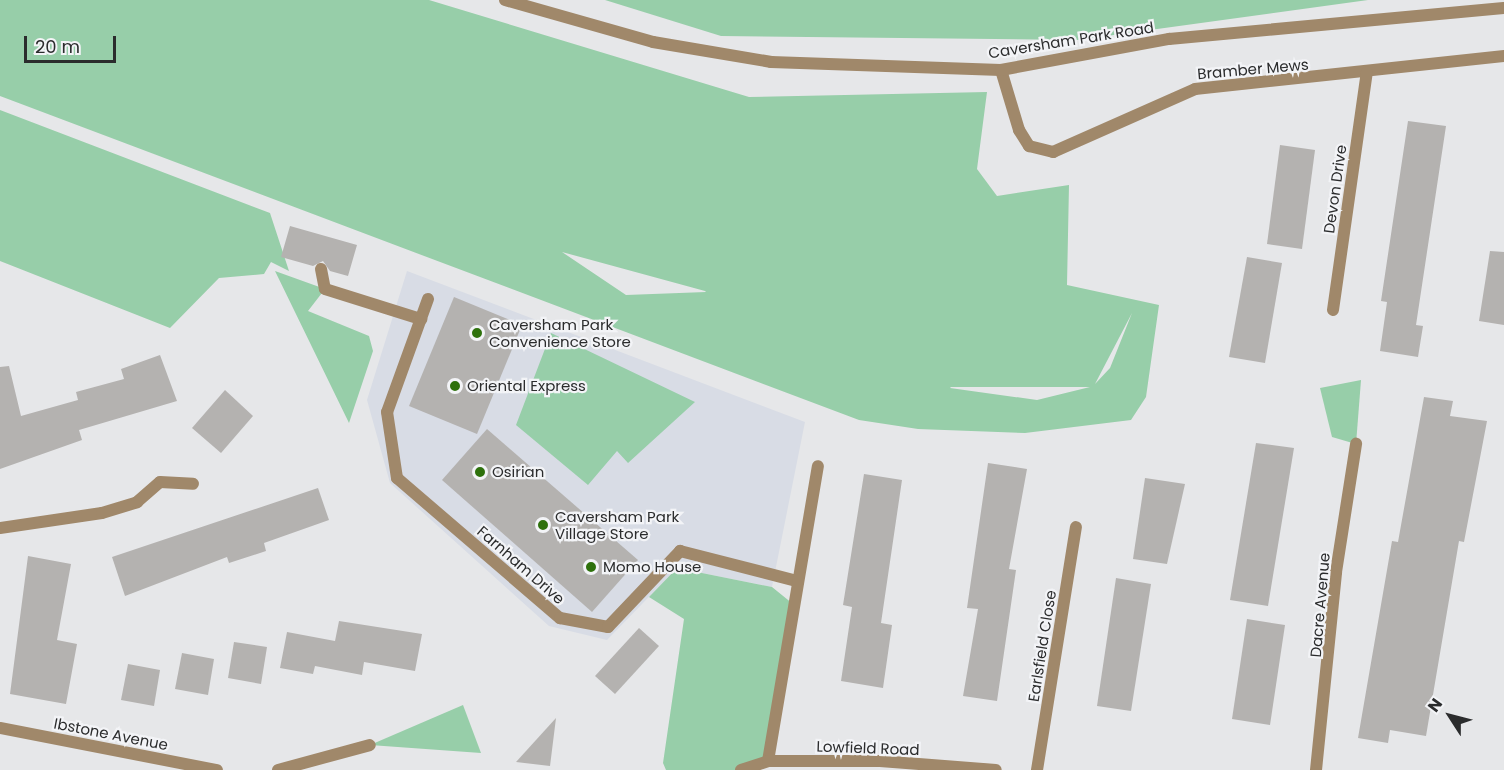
<!DOCTYPE html>
<style>
body{margin:0}
#map{position:relative;width:1504px;height:770px;overflow:hidden;background:#e6e7e9;font-family:Poppins,sans-serif}
div>[style]{position:absolute}
[style*='--x']{left:calc(var(--x)*1px);top:calc(var(--y)*1px);width:calc(var(--w)*1px);rotate:calc(var(--a)*1deg)}
.built>*{inset:0;background:#d8dce5}
.green>*{inset:0;background:#97cea9}
.building>*{inset:0;background:#b4b2b0}
.service>*{height:12px;margin:-6px;padding:0 6px;transform-origin:6px;border-radius:6px;background:#a0886a}
.minor>*{height:12px;margin:-6px;padding:0 6px;transform-origin:6px;border-radius:6px;background:#a0886a}
.tertiary>*{height:12px;margin:-6px;padding:0 6px;transform-origin:6px;border-radius:6px;background:#a0886a}
.dots>*{width:16px;height:16px;translate:-50% -50%;box-sizing:border-box;border:3px solid #f3f4f7;border-radius:50%}
span{translate:-50% -50%;white-space:nowrap;text-align:center;line-height:1.15;-webkit-text-stroke:4.5px #f3f4f7;paint-order:stroke}
.street-label{font-size:15px;color:#2b2c2d}
.poi-label{font-size:15px;color:#2b2c2d}
.left{translate:0 -50%;text-align:left}
.north{position:absolute;left:1420px;top:686px;width:60px;height:60px;-webkit-text-stroke:4px #f3f4f7;paint-order:stroke;rotate:306deg;font-size:16px;font-weight:700;line-height:24px;text-align:center;color:#2b2c2d}
.north::after{content:'';display:block;margin:auto;width:21px;height:27px;background:#2b2c2d;clip-path:polygon(50% 0,100% 100%,50% 72%,0 100%)}
.scale{position:absolute;left:24px;top:36px;width:92px;height:27px;box-sizing:border-box;border:3px solid #2b2c2d;border-top:0;padding-left:8px;font-size:18px;line-height:21px;white-space:nowrap;color:#2b2c2d;-webkit-text-stroke:4px #f3f4f7;paint-order:stroke}
</style>
<div id="map">
<div class="built">
<i style="clip-path:polygon(407px 271px,805px 422px,772px 587px,677px 568px,607px 640px,549px 626px,390px 483px,367px 400px)"></i>
</div>
<div class="green">
<i style="clip-path:polygon(evenodd,0 0,429px 0,749px 97px,987px 92px,977px 169px,997px 196px,1069px 185px,1067px 285px,1159px 305px,1146px 397px,1131px 420px,1025px 433px,918px 429px,859px 420px,0 96px,0 0,562px 252px,705px 291px,706px 292px,626px 295px,562px 252px,0 0,1132px 313px,1110px 368px,1095px 384px,1132px 313px,0 0,1090px 387px,1037px 400px,950px 388px,951px 387px,1090px 387px)"></i>
<i style="clip-path:polygon(605px 0,1368px 0,1077px 40px,721px 36px)"></i>
<i style="clip-path:polygon(0 110px,270px 213px,289px 271px,271px 262px,264px 274px,219px 278px,170px 328px,0 261px)"></i>
<i style="clip-path:polygon(275px 271px,325px 289px,308px 311px,369px 336px,373px 351px,349px 423px)"></i>
<i style="clip-path:polygon(551px 333px,695px 402px,628px 463px,617px 451px,588px 485px,516px 425px)"></i>
<i style="clip-path:polygon(1361px 380px,1356px 444px,1332px 437px,1320px 388px)"></i>
<i style="clip-path:polygon(677px 568px,772px 587px,793px 604px,768px 761px,747px 770px,666px 770px,663px 763px,684px 619px,649px 597px)"></i>
<i style="clip-path:polygon(463px 705px,481px 753px,370px 745px)"></i>
</div>
<div class="building">
<i style="clip-path:polygon(1408px 121px,1446px 126px,1416px 325px,1423px 326px,1418px 357px,1380px 351px,1387px 302px,1381px 301px)"></i>
<i style="clip-path:polygon(1280px 145px,1315px 150px,1302px 249px,1267px 244px)"></i>
<i style="clip-path:polygon(290px 226px,357px 245px,348px 276px,330px 271px,323px 261px,313px 266px,281px 257px)"></i>
<i style="clip-path:polygon(1490px 251px,1504px 252px,1504px 325px,1479px 321px)"></i>
<i style="clip-path:polygon(1247px 257px,1282px 263px,1265px 363px,1229px 357px)"></i>
<i style="clip-path:polygon(454px 297px,522px 325px,477px 434px,409px 406px)"></i>
<i style="clip-path:polygon(160px 355px,177px 401px,79px 430px,82px 440px,0 469px,0 367px,9px 366px,21px 416px,78px 400px,76px 392px,124px 379px,121px 369px)"></i>
<i style="clip-path:polygon(225px 390px,253px 416px,221px 453px,192px 428px)"></i>
<i style="clip-path:polygon(1424px 397px,1453px 401px,1450px 416px,1487px 421px,1464px 542px,1459px 541px,1426px 736px,1390px 730px,1388px 743px,1358px 738px,1392px 541px,1398px 542px)"></i>
<i style="clip-path:polygon(487px 429px,638px 560px,592px 612px,442px 480px)"></i>
<i style="clip-path:polygon(1256px 443px,1294px 448px,1268px 606px,1230px 600px)"></i>
<i style="clip-path:polygon(988px 463px,1027px 469px,1009px 569px,1016px 570px,997px 701px,963px 696px,978px 609px,967px 608px)"></i>
<i style="clip-path:polygon(864px 474px,902px 480px,881px 623px,892px 625px,883px 688px,841px 681px,852px 607px,843px 605px)"></i>
<i style="clip-path:polygon(1145px 478px,1185px 484px,1167px 564px,1133px 559px)"></i>
<i style="clip-path:polygon(318px 488px,329px 520px,264px 543px,266px 551px,229px 563px,227px 557px,125px 596px,112px 557px)"></i>
<i style="clip-path:polygon(28px 556px,71px 564px,57px 640px,77px 644px,66px 704px,10px 694px)"></i>
<i style="clip-path:polygon(1116px 578px,1151px 584px,1131px 711px,1097px 706px)"></i>
<i style="clip-path:polygon(1247px 619px,1285px 625px,1270px 725px,1232px 719px)"></i>
<i style="clip-path:polygon(339px 621px,422px 634px,415px 671px,364px 662px,362px 675px,315px 666px,313px 674px,280px 668px,287px 632px,335px 641px)"></i>
<i style="clip-path:polygon(639px 628px,659px 646px,615px 694px,595px 676px)"></i>
<i style="clip-path:polygon(234px 642px,267px 647px,261px 684px,228px 678px)"></i>
<i style="clip-path:polygon(182px 653px,214px 659px,208px 695px,175px 689px)"></i>
<i style="clip-path:polygon(128px 664px,160px 670px,154px 706px,121px 700px)"></i>
<i style="clip-path:polygon(556px 718px,550px 766px,516px 762px)"></i>
</div>
<div class="service">
<i style="--x:321;--y:269;--w:20;--a:79"></i>
<i style="--x:325;--y:289;--w:101;--a:17.4"></i>
</div>
<div class="minor">
<i style="--x:1001;--y:70;--w:63;--a:73.3"></i>
<i style="--x:1019;--y:130;--w:19;--a:58"></i>
<i style="--x:1029;--y:146;--w:25;--a:14"></i>
<i style="--x:1053;--y:152;--w:155;--a:-23.9"></i>
<i style="--x:1195;--y:89;--w:311;--a:-6.1"></i>
<i style="--x:428;--y:299;--w:120;--a:109.9"></i>
<i style="--x:387;--y:412;--w:67;--a:81.4"></i>
<i style="--x:397;--y:478;--w:215;--a:40.7"></i>
<i style="--x:560;--y:618;--w:49;--a:10.6"></i>
<i style="--x:608;--y:627;--w:105;--a:-46.5"></i>
<i style="--x:680;--y:551;--w:121;--a:14.4"></i>
<i style="--x:1333;--y:310;--w:240;--a:-81.9"></i>
<i style="--x:0;--y:528;--w:103;--a:-8.4"></i>
<i style="--x:102;--y:513;--w:37;--a:-17"></i>
<i style="--x:137;--y:502;--w:30;--a:-41"></i>
<i style="--x:160;--y:482;--w:33;--a:3"></i>
<i style="--x:0;--y:728;--w:221;--a:11"></i>
<i style="--x:768;--y:761;--w:299;--a:-80.4"></i>
<i style="--x:278;--y:770;--w:95;--a:-15.2"></i>
<i style="--x:1037;--y:770;--w:246;--a:-80.9"></i>
<i style="--x:1316;--y:770;--w:199;--a:-84.2"></i>
<i style="--x:1336;--y:572;--w:130;--a:-81.1"></i>
</div>
<div class="tertiary">
<i style="--x:505;--y:0;--w:154;--a:15.8"></i>
<i style="--x:653;--y:42;--w:120;--a:9.6"></i>
<i style="--x:771;--y:62;--w:230;--a:2"></i>
<i style="--x:1001;--y:70;--w:171;--a:-10.5"></i>
<i style="--x:1169;--y:39;--w:336;--a:-5.3"></i>
<i style="--x:741;--y:770;--w:28;--a:-18"></i>
<i style="--x:768;--y:761;--w:112;--a:0"></i>
<i style="--x:880;--y:761;--w:116;--a:4.4"></i>
</div>
<div class="dots">
<i style="left:477px;top:333px;background:#2e710c"></i>
<i style="left:455px;top:386px;background:#2e710c"></i>
<i style="left:480px;top:472px;background:#2e710c"></i>
<i style="left:543px;top:525px;background:#2e710c"></i>
<i style="left:591px;top:567px;background:#2e710c"></i>
</div>
<div class="street-label">
<span style="left:1071px;top:40px;rotate:-9deg">Caversham Park Road</span>
<span style="left:1253px;top:69px;rotate:-5deg">Bramber Mews</span>
<span style="left:1335px;top:189px;rotate:-82deg">Devon Drive</span>
<span style="left:521px;top:565px;rotate:41deg">Farnham Drive</span>
<span style="left:1320px;top:605px;rotate:-85deg">Dacre Avenue</span>
<span style="left:1042px;top:646px;rotate:-81deg">Earlsfield Close</span>
<span style="left:111px;top:734px;rotate:11deg">Ibstone Avenue</span>
<span style="left:868px;top:748px;rotate:2deg">Lowfield Road</span>
</div>
<div class="poi-label">
<span class="left" style="left:489px;top:333px">Caversham Park<br>Convenience Store</span>
<span class="left" style="left:467px;top:386px">Oriental Express</span>
<span class="left" style="left:492px;top:472px">Osirian</span>
<span class="left" style="left:555px;top:525px">Caversham Park<br>Village Store</span>
<span class="left" style="left:603px;top:567px">Momo House</span>
</div>
<div class="north">N</div>
<div class="scale">20 m</div>
</div>
